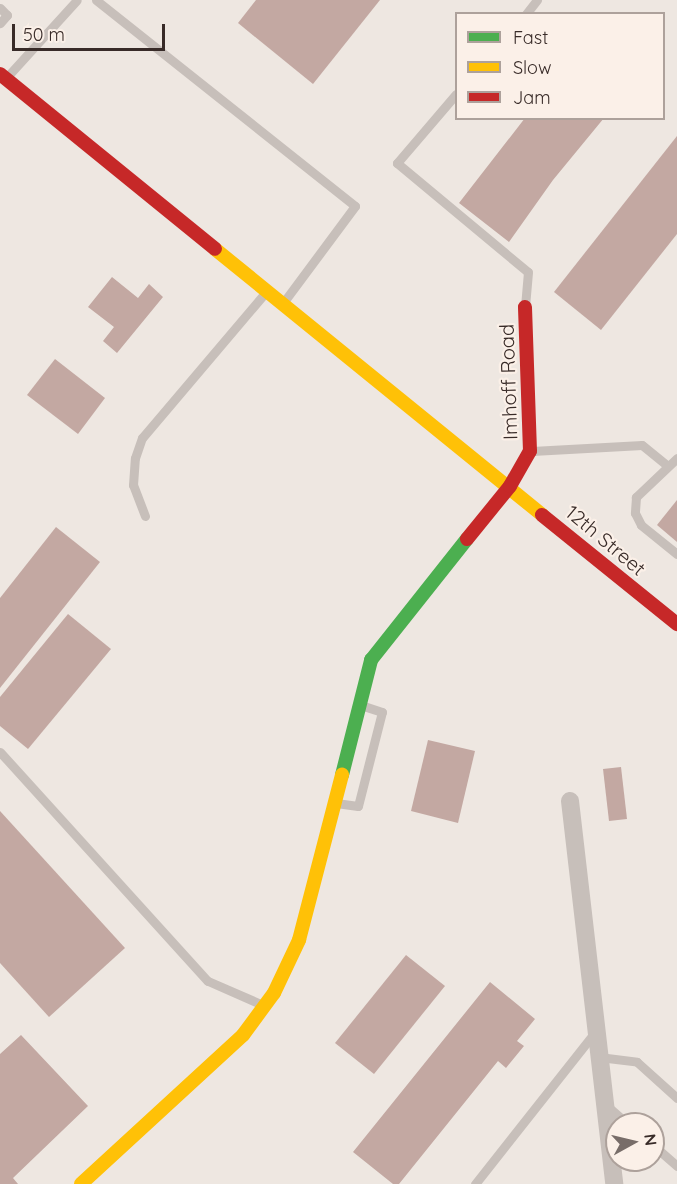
<!DOCTYPE html>
<style>
body{margin:0}
#map{position:relative;width:677px;height:1184px;overflow:hidden;background:#eee7e1;font-family:Quicksand,sans-serif}
div>[style]{position:absolute}
[style*='--x']{left:calc(var(--x)*1px);top:calc(var(--y)*1px);width:calc(var(--w)*1px);rotate:calc(var(--a)*1deg)}
.building>*{inset:0;background:#c3a8a2}
.lane>*{height:9px;margin:-4.5px;padding:0 4.5px;transform-origin:4.5px;border-radius:4.5px;background:#c7bfba}
.street>*{height:18px;margin:-9px;padding:0 9px;transform-origin:9px;border-radius:9px;background:#c7bfba}
.fast>*{height:14px;margin:-7px;padding:0 7px;transform-origin:7px;border-radius:7px;background:#4caf50}
.slow>*{height:14px;margin:-7px;padding:0 7px;transform-origin:7px;border-radius:7px;background:#ffc107}
.jam>*{height:14px;margin:-7px;padding:0 7px;transform-origin:7px;border-radius:7px;background:#c62828}
span{translate:-50% -50%;white-space:nowrap;text-align:center;line-height:1.15;-webkit-text-stroke:4.5px #fbf0e8;paint-order:stroke}
.street-label{font-size:20px;color:#382b28}
.legend{position:absolute;left:455px;top:12px;width:210px;height:108px;box-sizing:border-box;background:#fbf0e8;border:2px solid #ada19b;margin:0;padding:8px 10px;list-style:none;font-size:18px;color:#382b28}
.legend li{display:flex;align-items:center;gap:12px;height:30px}
.legend b{width:30px;border:2px solid #ada19b}
.north{position:absolute;left:605px;top:1112px;width:60px;height:60px;box-sizing:border-box;background:#fbf0e8;border:2px solid #ada19b;border-radius:50%;rotate:82deg;font-size:16px;font-weight:700;line-height:24px;text-align:center;color:#382b28}
.north::after{content:'';display:block;margin:auto;width:21px;height:27px;background:#786d69;clip-path:polygon(50% 0,100% 100%,50% 72%,0 100%)}
.scale{position:absolute;left:12px;top:24px;width:153px;height:27px;box-sizing:border-box;border:3px solid #382b28;border-top:0;padding-left:8px;font-size:18px;line-height:21px;white-space:nowrap;color:#382b28;-webkit-text-stroke:4px #fbf0e8;paint-order:stroke}
</style>
<div id="map">
<div class="building">
<i style="clip-path:polygon(256px 0,380px 0,313px 84px,238px 23px)"></i>
<i style="clip-path:polygon(525px 118px,604px 118px,553px 180px,509px 242px,459px 203px)"></i>
<i style="clip-path:polygon(677px 136px,677px 234px,601px 330px,554px 292px)"></i>
<i style="clip-path:polygon(112px 277px,138px 298px,149px 284px,163px 297px,117px 353px,103px 341px,114px 327px,88px 307px)"></i>
<i style="clip-path:polygon(55px 359px,105px 398px,78px 434px,27px 395px)"></i>
<i style="clip-path:polygon(677px 500px,677px 542px,657px 525px)"></i>
<i style="clip-path:polygon(56px 527px,100px 562px,0 688px,0 598px)"></i>
<i style="clip-path:polygon(68px 614px,111px 649px,28px 749px,0 726px,0 697px)"></i>
<i style="clip-path:polygon(428px 740px,475px 751px,458px 823px,411px 811px)"></i>
<i style="clip-path:polygon(621px 767px,627px 819px,609px 821px,603px 769px)"></i>
<i style="clip-path:polygon(0 811px,125px 948px,49px 1017px,0 963px)"></i>
<i style="clip-path:polygon(406px 955px,445px 986px,374px 1074px,335px 1043px)"></i>
<i style="clip-path:polygon(490px 982px,535px 1019px,517px 1041px,524px 1046px,506px 1068px,498px 1061px,399px 1184px,393px 1184px,353px 1152px)"></i>
<i style="clip-path:polygon(21px 1035px,88px 1106px,13px 1178px,18px 1184px,0 1184px,0 1054px)"></i>
</div>
<div class="lane">
<i style="--x:96;--y:0;--w:331;--a:38.5"></i>
<i style="--x:355;--y:206;--w:121;--a:126.6"></i>
<i style="--x:0;--y:8;--w:10;--a:45"></i>
<i style="--x:7;--y:15;--w:11;--a:131"></i>
<i style="--x:526;--y:14;--w:18;--a:-52"></i>
<i style="--x:6;--y:78;--w:105;--a:-47.7"></i>
<i style="--x:456;--y:94;--w:91;--a:130.5"></i>
<i style="--x:397;--y:163;--w:170;--a:39.8"></i>
<i style="--x:528;--y:272;--w:33;--a:95"></i>
<i style="--x:532;--y:451;--w:110;--a:-3.1"></i>
<i style="--x:642;--y:445;--w:32;--a:39"></i>
<i style="--x:677;--y:458;--w:57;--a:136.4"></i>
<i style="--x:636;--y:497;--w:16;--a:94"></i>
<i style="--x:635;--y:513;--w:13;--a:63"></i>
<i style="--x:641;--y:525;--w:46;--a:38.9"></i>
<i style="--x:145;--y:516;--w:33;--a:-111"></i>
<i style="--x:133;--y:485;--w:27;--a:-86"></i>
<i style="--x:135;--y:458;--w:21;--a:-71"></i>
<i style="--x:142;--y:438;--w:192;--a:-49.7"></i>
<i style="--x:0;--y:752;--w:309;--a:47.8"></i>
<i style="--x:208;--y:981;--w:60;--a:23.6"></i>
<i style="--x:336;--y:803;--w:22;--a:8"></i>
<i style="--x:358;--y:806;--w:97;--a:-75.7"></i>
<i style="--x:382;--y:712;--w:23;--a:-162"></i>
<i style="--x:599;--y:1057;--w:38;--a:7"></i>
<i style="--x:637;--y:1062;--w:54;--a:42"></i>
<i style="--x:607;--y:1106;--w:28;--a:41"></i>
<i style="--x:653;--y:1145;--w:32;--a:41"></i>
<i style="--x:475;--y:1184;--w:194;--a:-51.7"></i>
</div>
<div class="street">
<i style="--x:570;--y:801;--w:386;--a:83.4"></i>
</div>
<div class="fast">
<i style="--x:342;--y:775;--w:119;--a:-75.8"></i>
<i style="--x:371;--y:660;--w:154;--a:-51.6"></i>
</div>
<div class="slow">
<i style="--x:215;--y:249;--w:422;--a:39.1"></i>
<i style="--x:81;--y:1184;--w:220;--a:-42.6"></i>
<i style="--x:243;--y:1035;--w:52;--a:-53.6"></i>
<i style="--x:274;--y:993;--w:59;--a:-64.7"></i>
<i style="--x:299;--y:940;--w:171;--a:-75.4"></i>
</div>
<div class="jam">
<i style="--x:0;--y:74;--w:277;--a:39.1"></i>
<i style="--x:542;--y:515;--w:174;--a:38.9"></i>
<i style="--x:467;--y:539;--w:68;--a:-50.9"></i>
<i style="--x:510;--y:486;--w:40;--a:-60.3"></i>
<i style="--x:530;--y:451;--w:144;--a:-92"></i>
</div>
<div class="street-label">
<span style="left:508px;top:382px;rotate:-92deg">Imhoff Road</span>
<span style="left:606px;top:540px;rotate:40deg">12th Street</span>
</div>
<ul class="legend">
<li><b style="height:8px;background:#4caf50"></b>Fast</li>
<li><b style="height:8px;background:#ffc107"></b>Slow</li>
<li><b style="height:8px;background:#c62828"></b>Jam</li>
</ul>
<div class="north">N</div>
<div class="scale">50 m</div>
</div>
